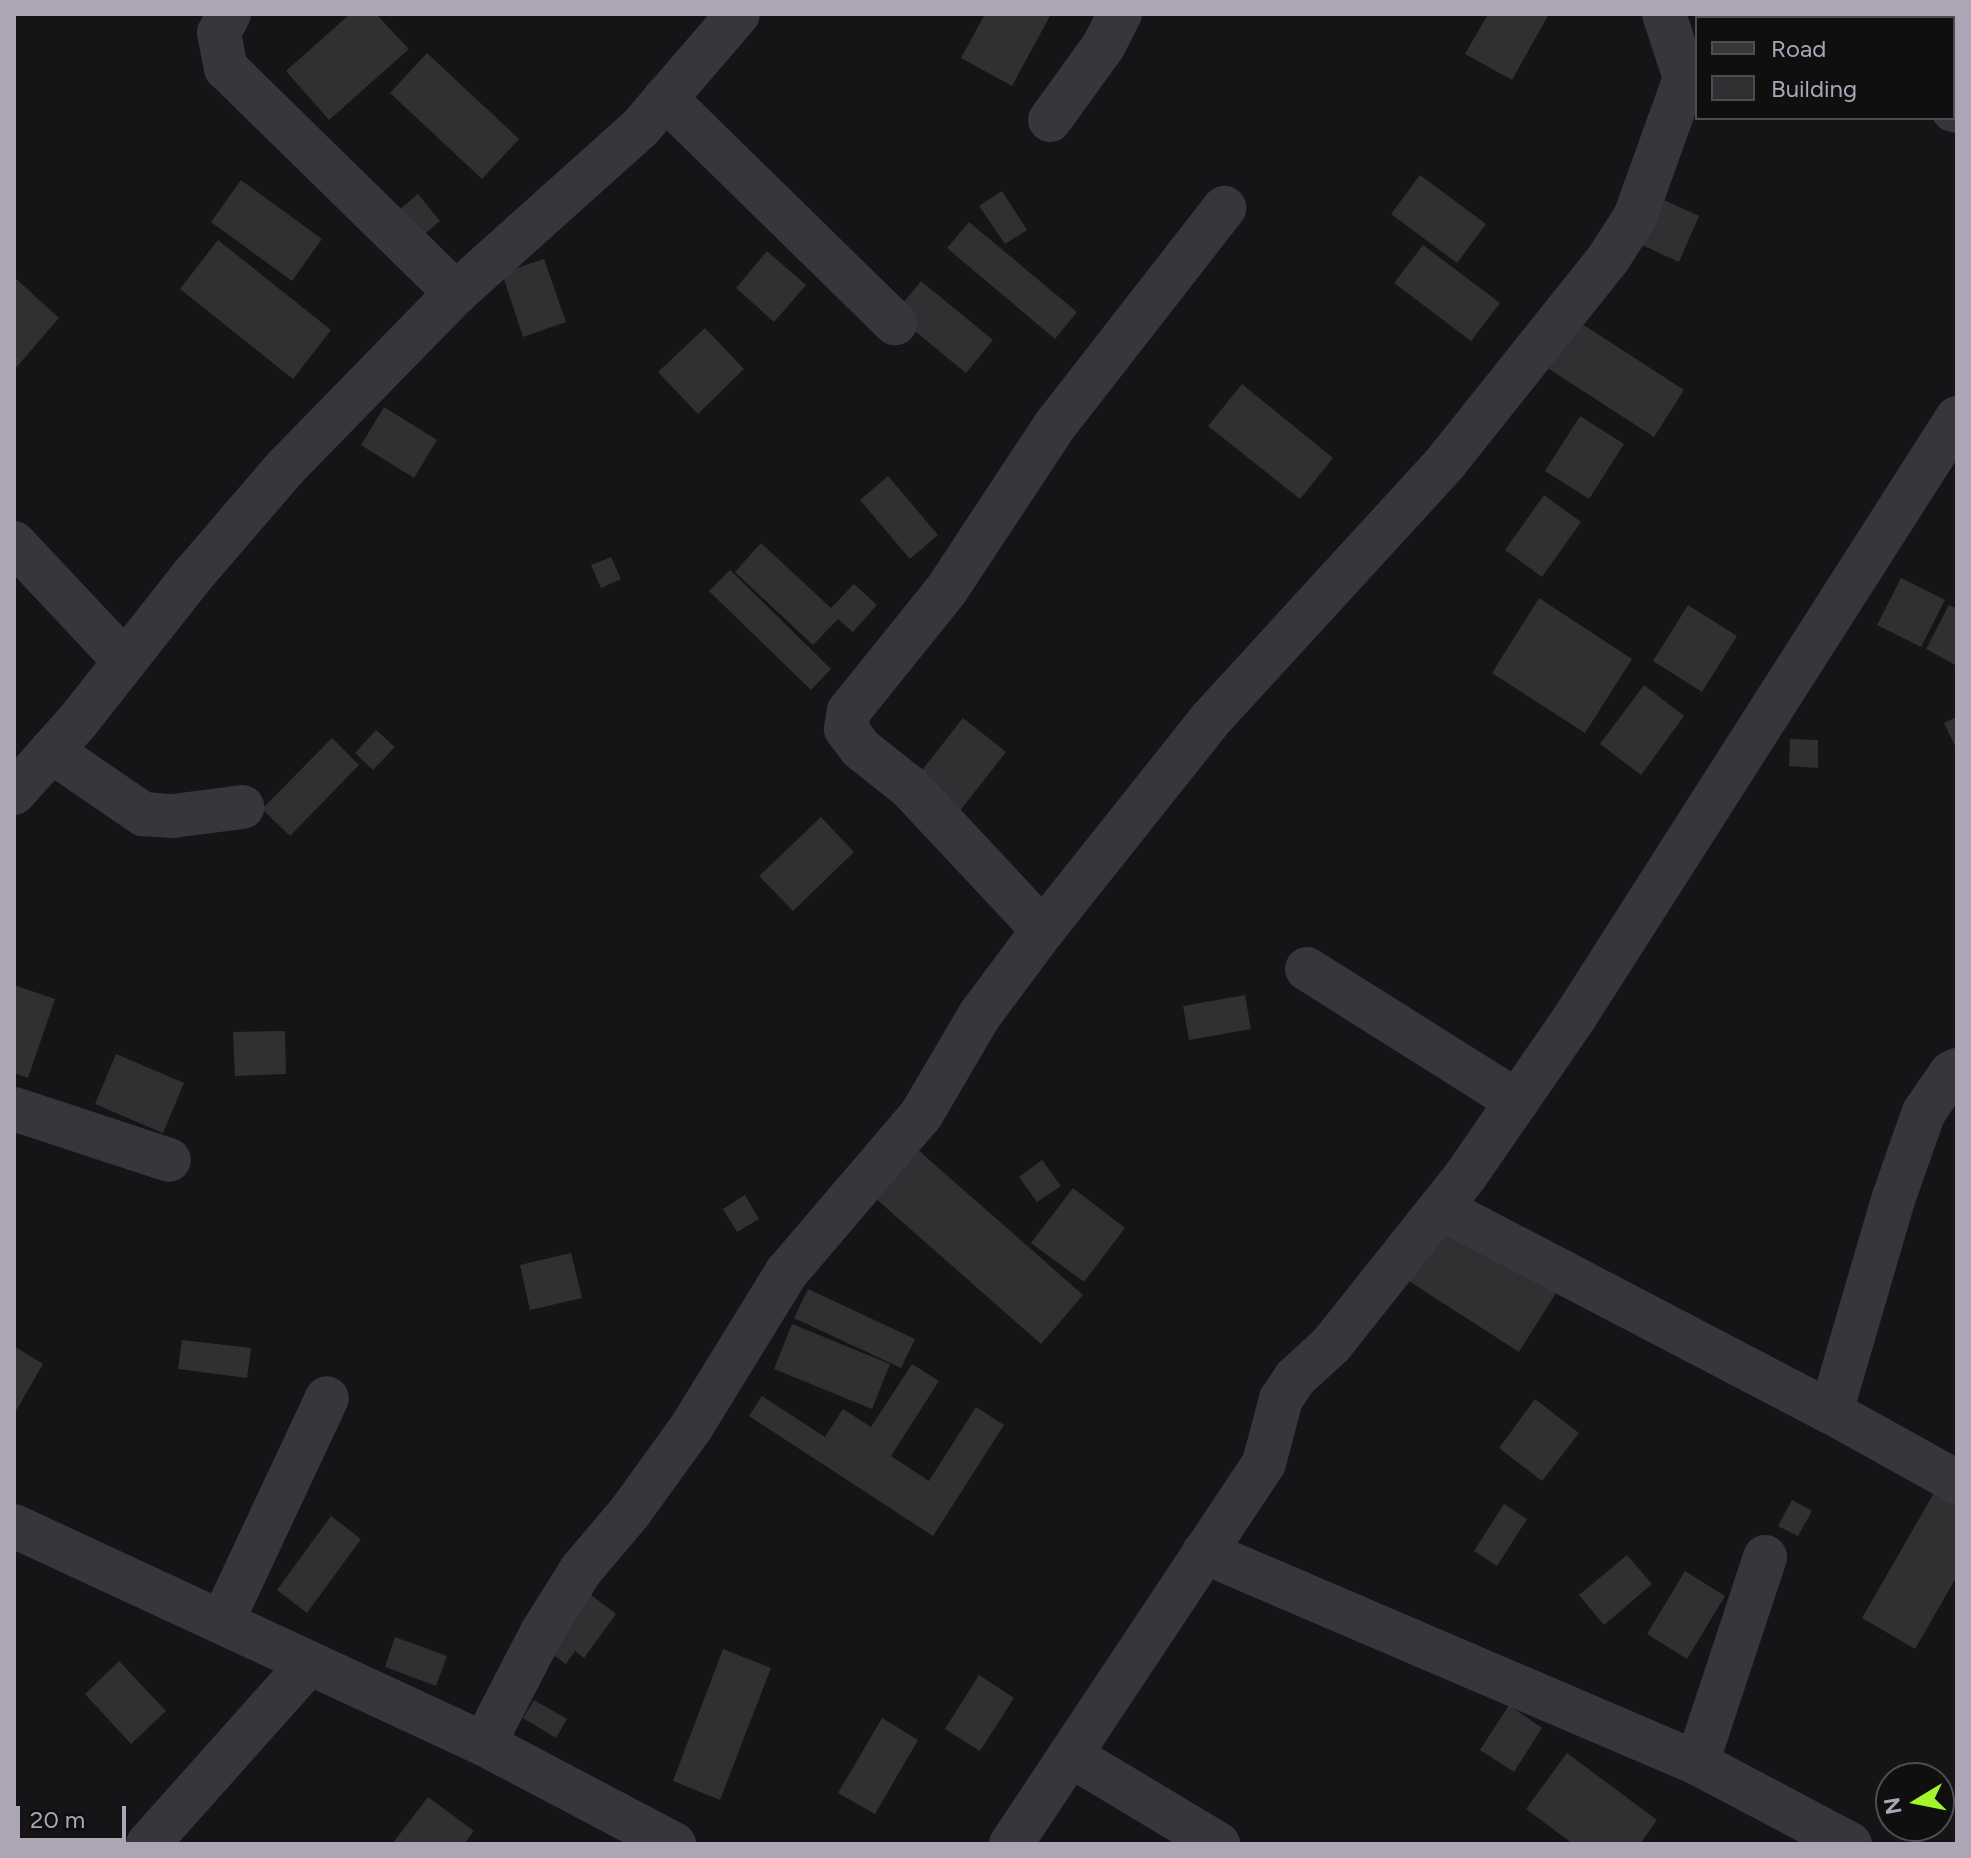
<!DOCTYPE html>
<style>
body{margin:0}
#map{position:relative;width:1971px;height:1858px;overflow:hidden;background:#151416;font-family:Figtree,sans-serif}
div>[style]{position:absolute}
[style*='--x']{left:calc(var(--x)*1px);top:calc(var(--y)*1px);width:calc(var(--w)*1px);rotate:calc(var(--a)*1deg)}
.building>*{inset:0;background:#312f32}
.minor>*{height:44px;margin:-22px;padding:0 22px;transform-origin:22px;border-radius:22px;background:#38353b}
span{translate:-50% -50%;white-space:nowrap;text-align:center;line-height:1.15;-webkit-text-stroke:6px #100f10;paint-order:stroke}
.frame{position:absolute;inset:0;border:16px solid #ada5b6;pointer-events:none}
.legend{position:absolute;left:1695px;top:16px;width:260px;height:104px;box-sizing:border-box;background:#100f10;border:2px solid #4f4b52;margin:0;padding:10px 14px;list-style:none;font-size:24px;color:#ada5b6}
.legend li{display:flex;align-items:center;gap:16px;height:40px}
.legend b{width:40px;border:2px solid #4f4b52}
.north{position:absolute;left:1875px;top:1762px;width:80px;height:80px;box-sizing:border-box;background:#100f10;border:2px solid #4f4b52;border-radius:50%;rotate:260deg;font-size:22px;font-weight:700;line-height:32px;text-align:center;color:#ada5b6}
.north::after{content:'';display:block;margin:auto;width:28px;height:36px;background:#a2f62c;clip-path:polygon(50% 0,100% 100%,50% 72%,0 100%)}
.scale{position:absolute;left:16px;top:1806px;width:110px;height:36px;box-sizing:border-box;border:4px solid #ada5b6;border-top:0;padding-left:10px;font-size:24px;line-height:28px;white-space:nowrap;color:#ada5b6;-webkit-text-stroke:6px #100f10;paint-order:stroke}
</style>
<div id="map">
<div class="building">
<i style="clip-path:polygon(350px 14px,376px 14px,409px 49px,329px 120px,286px 71px)"></i>
<i style="clip-path:polygon(985px 14px,1051px 14px,1012px 86px,961px 58px)"></i>
<i style="clip-path:polygon(1488px 14px,1549px 14px,1512px 80px,1465px 54px)"></i>
<i style="clip-path:polygon(427px 53px,519px 139px,482px 179px,390px 93px)"></i>
<i style="clip-path:polygon(1420px 175px,1486px 224px,1457px 263px,1391px 214px)"></i>
<i style="clip-path:polygon(241px 180px,322px 239px,292px 281px,211px 222px)"></i>
<i style="clip-path:polygon(1642px 190px,1699px 216px,1679px 262px,1622px 236px)"></i>
<i style="clip-path:polygon(1002px 191px,1027px 230px,1005px 244px,979px 206px)"></i>
<i style="clip-path:polygon(418px 194px,440px 221px,421px 237px,399px 210px)"></i>
<i style="clip-path:polygon(969px 222px,1077px 312px,1055px 339px,947px 248px)"></i>
<i style="clip-path:polygon(218px 240px,331px 330px,293px 379px,180px 289px)"></i>
<i style="clip-path:polygon(1423px 245px,1500px 303px,1471px 341px,1394px 283px)"></i>
<i style="clip-path:polygon(767px 251px,806px 285px,774px 322px,736px 288px)"></i>
<i style="clip-path:polygon(544px 259px,566px 322px,523px 337px,502px 273px)"></i>
<i style="clip-path:polygon(14px 277px,59px 318px,14px 370px)"></i>
<i style="clip-path:polygon(921px 281px,993px 340px,966px 373px,894px 314px)"></i>
<i style="clip-path:polygon(1573px 318px,1684px 390px,1654px 437px,1543px 365px)"></i>
<i style="clip-path:polygon(705px 328px,744px 369px,698px 414px,658px 372px)"></i>
<i style="clip-path:polygon(1242px 384px,1333px 458px,1300px 499px,1208px 426px)"></i>
<i style="clip-path:polygon(384px 407px,437px 440px,414px 478px,361px 445px)"></i>
<i style="clip-path:polygon(1580px 416px,1624px 444px,1589px 499px,1545px 471px)"></i>
<i style="clip-path:polygon(888px 476px,938px 535px,910px 559px,860px 500px)"></i>
<i style="clip-path:polygon(1544px 495px,1581px 522px,1542px 577px,1505px 550px)"></i>
<i style="clip-path:polygon(761px 543px,831px 608px,854px 584px,877px 605px,853px 632px,838px 619px,813px 645px,735px 572px)"></i>
<i style="clip-path:polygon(611px 557px,621px 579px,601px 588px,591px 565px)"></i>
<i style="clip-path:polygon(730px 570px,831px 669px,811px 690px,709px 591px)"></i>
<i style="clip-path:polygon(1901px 578px,1945px 600px,1921px 647px,1877px 625px)"></i>
<i style="clip-path:polygon(1539px 598px,1632px 659px,1585px 733px,1492px 673px)"></i>
<i style="clip-path:polygon(1688px 605px,1737px 636px,1702px 692px,1653px 661px)"></i>
<i style="clip-path:polygon(1949px 605px,1957px 609px,1957px 666px,1926px 649px)"></i>
<i style="clip-path:polygon(1644px 685px,1684px 716px,1641px 775px,1600px 744px)"></i>
<i style="clip-path:polygon(1957px 717px,1957px 750px,1944px 723px)"></i>
<i style="clip-path:polygon(963px 718px,1006px 752px,955px 817px,912px 783px)"></i>
<i style="clip-path:polygon(376px 730px,395px 747px,373px 770px,355px 753px)"></i>
<i style="clip-path:polygon(332px 738px,359px 765px,290px 836px,262px 809px)"></i>
<i style="clip-path:polygon(1790px 739px,1818px 740px,1818px 768px,1789px 766px)"></i>
<i style="clip-path:polygon(821px 817px,854px 852px,793px 911px,759px 876px)"></i>
<i style="clip-path:polygon(14px 985px,55px 999px,28px 1078px,14px 1073px)"></i>
<i style="clip-path:polygon(1245px 995px,1251px 1029px,1189px 1040px,1183px 1006px)"></i>
<i style="clip-path:polygon(285px 1031px,286px 1074px,235px 1076px,233px 1032px)"></i>
<i style="clip-path:polygon(116px 1054px,184px 1083px,163px 1133px,95px 1104px)"></i>
<i style="clip-path:polygon(909px 1142px,1083px 1295px,1041px 1344px,866px 1190px)"></i>
<i style="clip-path:polygon(1042px 1160px,1061px 1186px,1037px 1202px,1019px 1177px)"></i>
<i style="clip-path:polygon(1073px 1188px,1125px 1228px,1084px 1282px,1031px 1243px)"></i>
<i style="clip-path:polygon(745px 1195px,759px 1219px,737px 1232px,723px 1209px)"></i>
<i style="clip-path:polygon(1439px 1214px,1558px 1290px,1519px 1352px,1401px 1276px)"></i>
<i style="clip-path:polygon(571px 1253px,582px 1298px,530px 1310px,520px 1265px)"></i>
<i style="clip-path:polygon(808px 1289px,915px 1339px,901px 1368px,794px 1318px)"></i>
<i style="clip-path:polygon(792px 1324px,890px 1364px,872px 1409px,774px 1369px)"></i>
<i style="clip-path:polygon(182px 1340px,251px 1348px,247px 1378px,178px 1369px)"></i>
<i style="clip-path:polygon(14px 1346px,43px 1364px,14px 1414px)"></i>
<i style="clip-path:polygon(912px 1364px,939px 1381px,891px 1456px,929px 1481px,976px 1407px,1004px 1425px,933px 1536px,749px 1416px,762px 1396px,825px 1437px,843px 1409px,871px 1427px)"></i>
<i style="clip-path:polygon(1535px 1399px,1579px 1433px,1542px 1481px,1499px 1448px)"></i>
<i style="clip-path:polygon(1934px 1493px,1957px 1506px,1957px 1576px,1915px 1649px,1862px 1618px)"></i>
<i style="clip-path:polygon(1792px 1500px,1812px 1511px,1798px 1536px,1778px 1526px)"></i>
<i style="clip-path:polygon(1504px 1504px,1527px 1519px,1497px 1566px,1474px 1551px)"></i>
<i style="clip-path:polygon(331px 1516px,361px 1539px,307px 1613px,277px 1590px)"></i>
<i style="clip-path:polygon(1627px 1555px,1652px 1584px,1604px 1625px,1579px 1595px)"></i>
<i style="clip-path:polygon(1685px 1571px,1725px 1596px,1687px 1659px,1647px 1634px)"></i>
<i style="clip-path:polygon(573px 1581px,616px 1614px,584px 1658px,575px 1651px,566px 1664px,531px 1638px)"></i>
<i style="clip-path:polygon(395px 1637px,447px 1656px,436px 1686px,385px 1667px)"></i>
<i style="clip-path:polygon(723px 1649px,771px 1668px,720px 1800px,673px 1781px)"></i>
<i style="clip-path:polygon(119px 1661px,166px 1711px,131px 1744px,85px 1694px)"></i>
<i style="clip-path:polygon(979px 1675px,1014px 1698px,980px 1751px,945px 1729px)"></i>
<i style="clip-path:polygon(534px 1700px,567px 1719px,556px 1738px,523px 1718px)"></i>
<i style="clip-path:polygon(1509px 1705px,1542px 1728px,1514px 1772px,1480px 1750px)"></i>
<i style="clip-path:polygon(882px 1718px,918px 1740px,875px 1814px,838px 1793px)"></i>
<i style="clip-path:polygon(1567px 1753px,1657px 1820px,1640px 1844px,1573px 1844px,1526px 1809px)"></i>
<i style="clip-path:polygon(428px 1797px,474px 1831px,464px 1844px,392px 1844px)"></i>
</div>
<div class="minor">
<i style="--x:229;--y:14;--w:21;--a:118"></i>
<i style="--x:219;--y:33;--w:36;--a:79"></i>
<i style="--x:226;--y:68;--w:322;--a:44.4"></i>
<i style="--x:665;--y:98;--w:322;--a:44.4"></i>
<i style="--x:1953;--y:110;--w:4;--a:14"></i>
<i style="--x:1050;--y:120;--w:92;--a:-54.2"></i>
<i style="--x:1104;--y:45;--w:35;--a:-63"></i>
<i style="--x:14;--y:543;--w:162;--a:46.8"></i>
<i style="--x:51;--y:751;--w:112;--a:34.4"></i>
<i style="--x:143;--y:814;--w:30;--a:4"></i>
<i style="--x:173;--y:816;--w:70;--a:-7.4"></i>
<i style="--x:14;--y:793;--w:96;--a:-48.4"></i>
<i style="--x:78;--y:721;--w:186;--a:-51.8"></i>
<i style="--x:193;--y:575;--w:141;--a:-49.3"></i>
<i style="--x:285;--y:468;--w:245;--a:-45.7"></i>
<i style="--x:456;--y:293;--w:247;--a:-41.9"></i>
<i style="--x:640;--y:128;--w:150;--a:-49.3"></i>
<i style="--x:1043;--y:930;--w:196;--a:-133.1"></i>
<i style="--x:909;--y:787;--w:61;--a:-141.6"></i>
<i style="--x:861;--y:749;--w:25;--a:-127"></i>
<i style="--x:846;--y:729;--w:18;--a:-81"></i>
<i style="--x:849;--y:711;--w:156;--a:-51.2"></i>
<i style="--x:947;--y:589;--w:198;--a:-56.6"></i>
<i style="--x:1056;--y:424;--w:274;--a:-52.1"></i>
<i style="--x:1307;--y:969;--w:248;--a:32.2"></i>
<i style="--x:14;--y:1109;--w:163;--a:18.2"></i>
<i style="--x:1440;--y:1208;--w:441;--a:27.6"></i>
<i style="--x:1831;--y:1412;--w:144;--a:29.1"></i>
<i style="--x:1831;--y:1412;--w:224;--a:-73.7"></i>
<i style="--x:1894;--y:1197;--w:90;--a:-70.6"></i>
<i style="--x:1924;--y:1112;--w:47;--a:-55.3"></i>
<i style="--x:1951;--y:1073;--w:7;--a:-27"></i>
<i style="--x:14;--y:1526;--w:518;--a:24.88"></i>
<i style="--x:484;--y:1744;--w:215;--a:27.8"></i>
<i style="--x:1204;--y:1552;--w:536;--a:23.17"></i>
<i style="--x:1697;--y:1763;--w:173;--a:27.9"></i>
<i style="--x:222;--y:1622;--w:247;--a:-64.9"></i>
<i style="--x:484;--y:1744;--w:124;--a:-62.6"></i>
<i style="--x:541;--y:1634;--w:75;--a:-58"></i>
<i style="--x:581;--y:1570;--w:76;--a:-49.8"></i>
<i style="--x:630;--y:1512;--w:106;--a:-54.2"></i>
<i style="--x:692;--y:1426;--w:180;--a:-58.4"></i>
<i style="--x:786;--y:1273;--w:208;--a:-49.5"></i>
<i style="--x:921;--y:1115;--w:115;--a:-59.6"></i>
<i style="--x:979;--y:1016;--w:107;--a:-53.3"></i>
<i style="--x:1043;--y:930;--w:267;--a:-51.5"></i>
<i style="--x:1209;--y:721;--w:351;--a:-47.5"></i>
<i style="--x:1446;--y:462;--w:260;--a:-51.4"></i>
<i style="--x:1608;--y:259;--w:50;--a:-57.3"></i>
<i style="--x:1635;--y:217;--w:148;--a:-70.2"></i>
<i style="--x:1685;--y:78;--w:67;--a:-108.2"></i>
<i style="--x:1070;--y:1755;--w:173;--a:31"></i>
<i style="--x:1697;--y:1763;--w:217;--a:-71.7"></i>
<i style="--x:148;--y:1844;--w:242;--a:-48.3"></i>
<i style="--x:1011;--y:1844;--w:457;--a:-56.4"></i>
<i style="--x:1264;--y:1463;--w:66;--a:-75.1"></i>
<i style="--x:1281;--y:1399;--w:25;--a:-56"></i>
<i style="--x:1295;--y:1378;--w:49;--a:-42.5"></i>
<i style="--x:1331;--y:1345;--w:217;--a:-51.5"></i>
<i style="--x:1466;--y:1175;--w:188;--a:-55.4"></i>
<i style="--x:1573;--y:1020;--w:714;--a:-57.47"></i>
</div>
<div class="frame"></div>
<ul class="legend">
<li><b style="height:10px;background:#38353b"></b>Road</li>
<li><b style="height:22px;background:#312f32"></b>Building</li>
</ul>
<div class="north">N</div>
<div class="scale">20 m</div>
</div>
